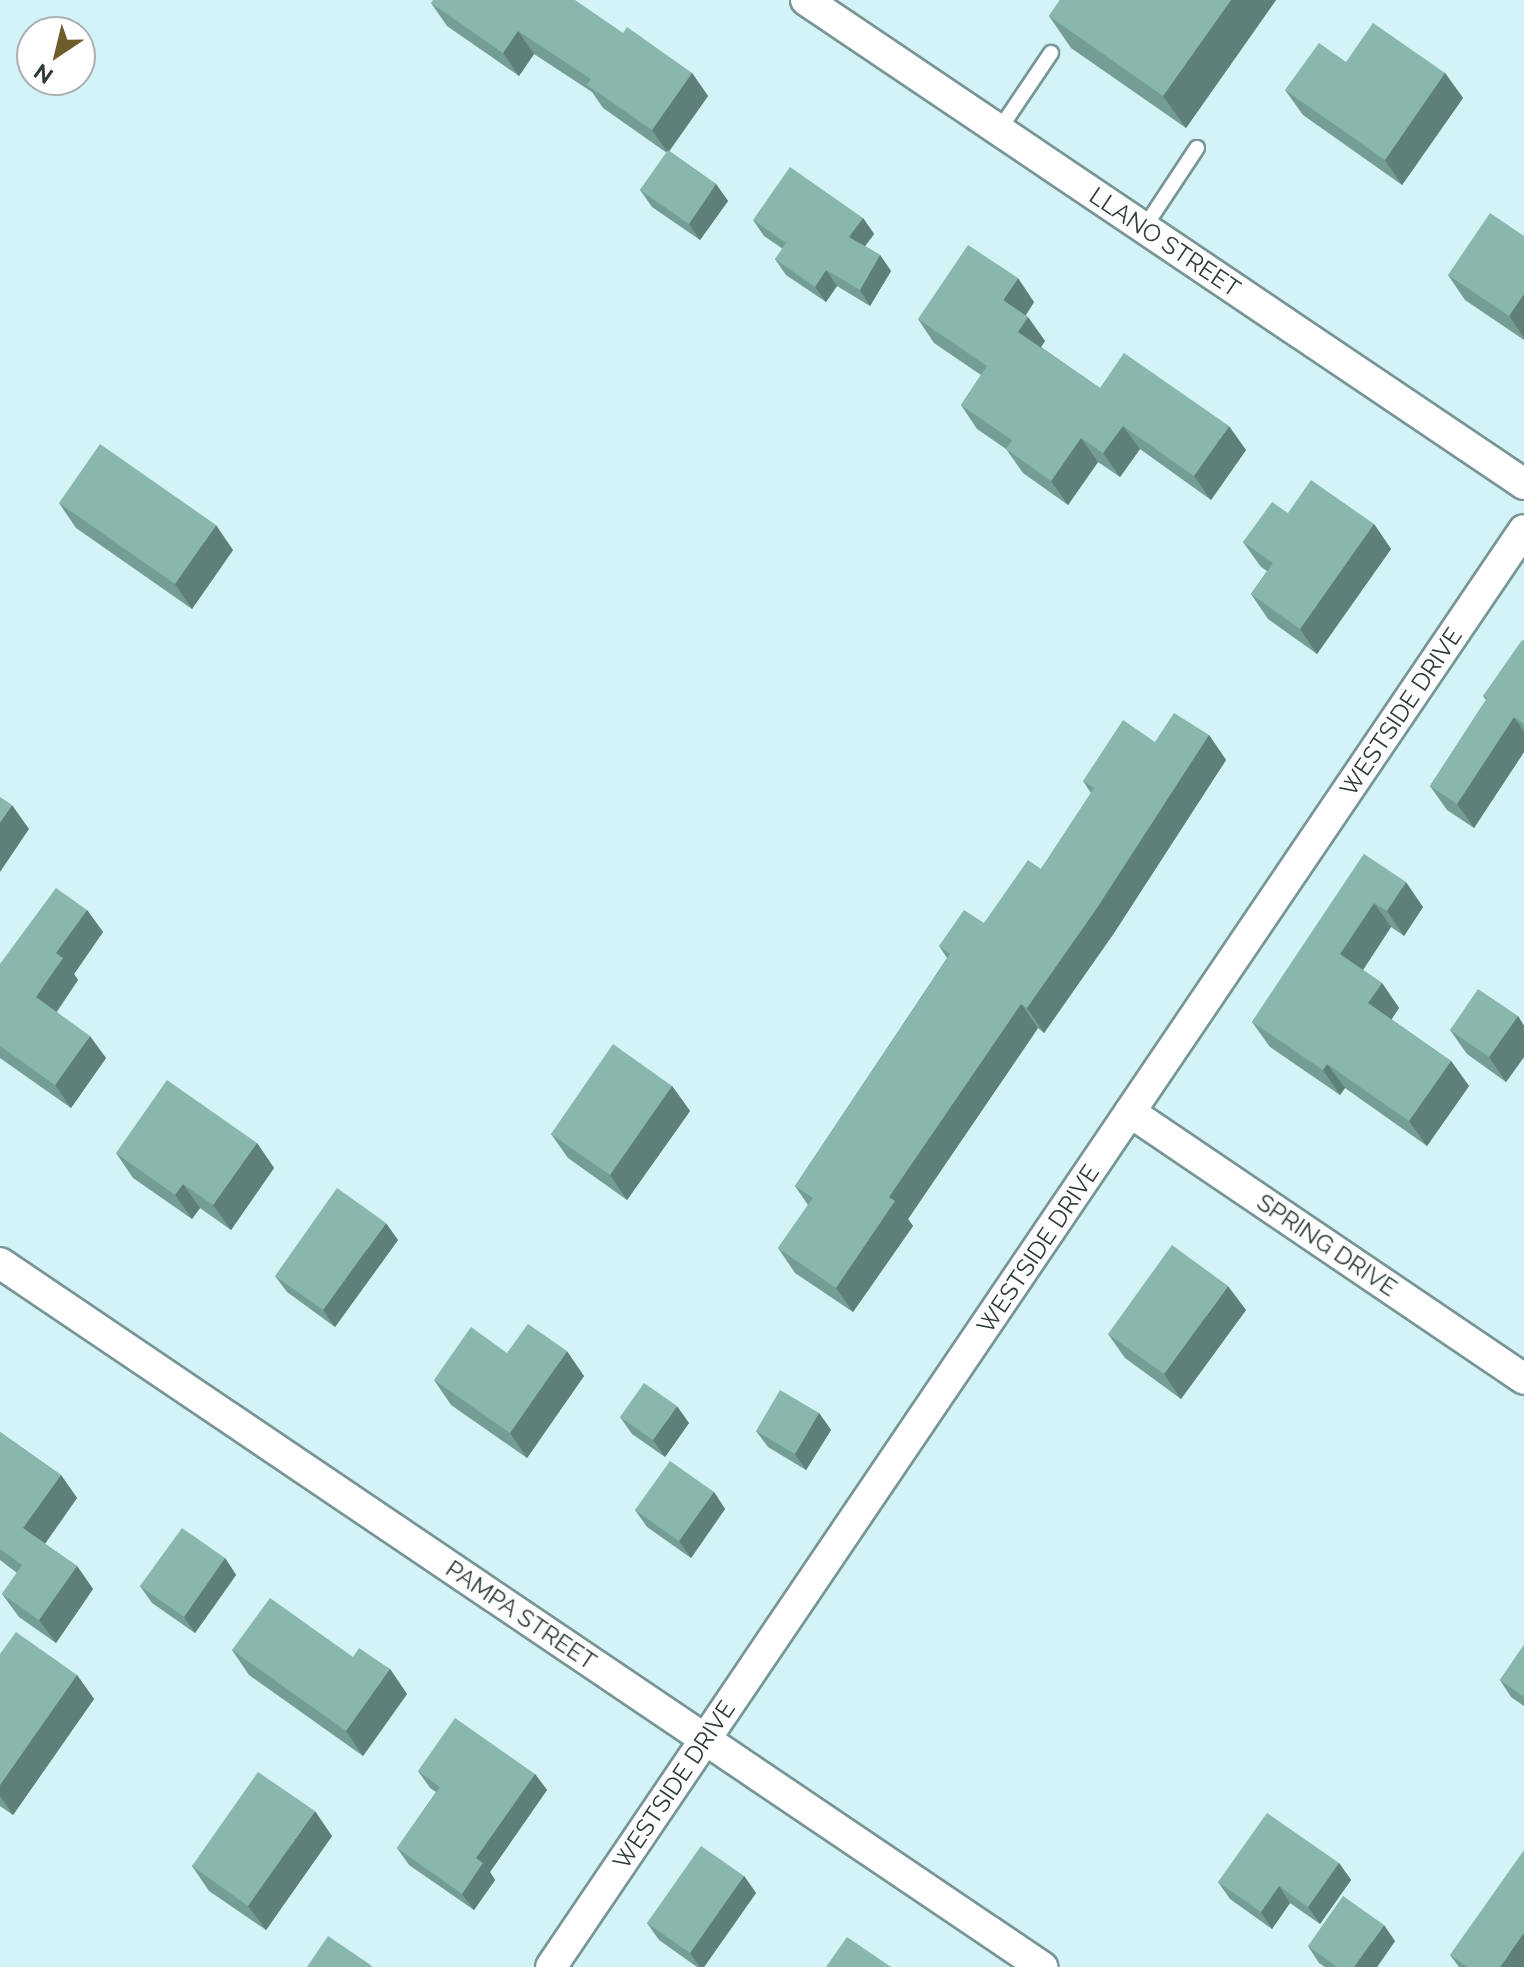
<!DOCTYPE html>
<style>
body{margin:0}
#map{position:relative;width:1524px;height:1967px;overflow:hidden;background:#d3f3f6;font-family:Raleway,sans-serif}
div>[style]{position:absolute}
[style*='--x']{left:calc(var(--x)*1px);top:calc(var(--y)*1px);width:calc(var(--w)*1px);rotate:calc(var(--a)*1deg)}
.roads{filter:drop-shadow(2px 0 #789598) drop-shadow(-2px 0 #789598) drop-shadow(0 2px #789598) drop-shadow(0 -2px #789598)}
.service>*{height:14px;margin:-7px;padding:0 7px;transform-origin:7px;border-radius:7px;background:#fff}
.minor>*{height:30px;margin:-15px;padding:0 15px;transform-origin:15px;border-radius:15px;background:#fff}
.wall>*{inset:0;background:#749d95}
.shaded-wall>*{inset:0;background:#5e8079}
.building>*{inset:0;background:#87b7ad}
span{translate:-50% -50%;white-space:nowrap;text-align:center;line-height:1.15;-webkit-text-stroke:6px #fff;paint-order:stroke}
.street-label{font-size:24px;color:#2e3a3b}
.north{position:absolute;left:16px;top:16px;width:80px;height:80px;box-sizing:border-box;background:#fff;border:2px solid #abb0b1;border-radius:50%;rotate:215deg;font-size:22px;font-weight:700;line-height:32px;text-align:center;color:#2e3a3b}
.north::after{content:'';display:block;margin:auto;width:28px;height:36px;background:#6e5d2b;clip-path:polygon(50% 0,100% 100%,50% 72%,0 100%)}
</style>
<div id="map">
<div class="roads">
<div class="service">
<i style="--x:999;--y:130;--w:93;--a:-56"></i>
<i style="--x:1144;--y:228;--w:96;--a:-56.5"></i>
</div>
<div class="minor">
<i style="--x:806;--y:0;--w:866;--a:33.98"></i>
<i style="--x:1130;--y:1112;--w:476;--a:34.1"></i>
<i style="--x:0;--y:1263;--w:1258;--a:34.04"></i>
<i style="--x:551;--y:1967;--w:1735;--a:-55.9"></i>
</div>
</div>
<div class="wall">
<i style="clip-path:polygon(1060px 0,1276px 0,1186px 128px,1071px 48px,1049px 16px)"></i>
<i style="clip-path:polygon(431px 3px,623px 33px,692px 73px,708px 96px,669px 151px,716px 184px,728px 201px,700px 240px,652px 207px,640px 190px,667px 153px,603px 108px,592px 92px,534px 54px,519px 76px,447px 26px)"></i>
<i style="clip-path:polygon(1346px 62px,1445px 73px,1463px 98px,1402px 185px,1303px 115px,1285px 90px)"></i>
<i style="clip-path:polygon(863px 218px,874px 234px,865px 246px,880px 255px,891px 271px,870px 306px,837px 286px,826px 302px,786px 275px,775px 259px,783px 249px,764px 236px,753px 220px)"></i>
<i style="clip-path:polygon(1524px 236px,1524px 340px,1465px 300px,1448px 275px)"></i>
<i style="clip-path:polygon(1034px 302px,1026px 315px,1045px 341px,1041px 347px,1100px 388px,1246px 450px,1211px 500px,1140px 449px,1120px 477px,1098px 462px,1068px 505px,1023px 473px,1006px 449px,977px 429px,961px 405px,981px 375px,934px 343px,918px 319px)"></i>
<i style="clip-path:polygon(59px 503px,233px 550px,192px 609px,76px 528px)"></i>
<i style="clip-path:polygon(1288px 513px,1374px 524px,1391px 549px,1317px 654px,1268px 619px,1251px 594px,1267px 571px,1261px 567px,1243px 542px)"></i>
<i style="clip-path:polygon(1524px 641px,1524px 752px,1474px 828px,1447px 810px,1430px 786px,1486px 700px,1483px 696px)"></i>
<i style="clip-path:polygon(1209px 735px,1226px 760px,1114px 933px,1044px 1033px,1038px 1028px,908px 1219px,913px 1226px,853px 1312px,795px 1273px,778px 1248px,808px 1205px,795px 1186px,947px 958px,939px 946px,984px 923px,1041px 869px,1091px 793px,1083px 781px,1155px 742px)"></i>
<i style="clip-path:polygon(1364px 854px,1423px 907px,1404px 936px,1391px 927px,1363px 970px,1382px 983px,1399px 1008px,1391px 1019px,1451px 1061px,1469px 1086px,1427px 1146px,1345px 1088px,1340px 1095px,1270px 1047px,1252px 1022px)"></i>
<i style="clip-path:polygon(87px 910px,103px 932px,74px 974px,78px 980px,57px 1012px,106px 1058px,71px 1108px,0 1058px,0 964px)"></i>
<i style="clip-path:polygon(1518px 1016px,1524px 1026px,1524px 1057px,1506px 1082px,1467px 1054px,1450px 1030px)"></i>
<i style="clip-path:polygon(672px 1086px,690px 1111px,627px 1200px,568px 1158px,551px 1134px)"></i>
<i style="clip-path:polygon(257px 1143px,274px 1168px,231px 1230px,200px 1208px,192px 1219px,133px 1178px,116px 1153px)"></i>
<i style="clip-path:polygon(398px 1240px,335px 1327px,287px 1292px,275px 1276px)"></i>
<i style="clip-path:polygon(1246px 1310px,1181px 1399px,1125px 1358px,1108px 1334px)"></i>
<i style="clip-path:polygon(507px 1353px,584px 1376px,527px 1458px,451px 1405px,434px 1380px)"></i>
<i style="clip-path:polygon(819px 1413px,831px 1430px,806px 1470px,768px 1447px,756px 1431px)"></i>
<i style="clip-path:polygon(620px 1417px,689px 1423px,665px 1457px,632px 1434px)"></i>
<i style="clip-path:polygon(0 1432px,61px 1475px,77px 1498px,45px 1544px,77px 1566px,93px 1589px,56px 1643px,19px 1617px,2px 1594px,17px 1573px,0 1560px)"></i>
<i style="clip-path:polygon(714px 1492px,725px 1509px,691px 1558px,647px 1527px,635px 1510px)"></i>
<i style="clip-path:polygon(225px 1558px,236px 1575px,195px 1633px,152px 1603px,140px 1586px)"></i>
<i style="clip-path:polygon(1524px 1645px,1524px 1706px,1511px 1697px,1500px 1680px)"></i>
<i style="clip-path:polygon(232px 1650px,353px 1657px,390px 1669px,407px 1694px,363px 1756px,249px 1675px)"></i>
<i style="clip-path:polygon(0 1654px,77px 1675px,94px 1699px,13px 1815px,0 1806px)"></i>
<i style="clip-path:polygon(418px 1771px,535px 1774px,547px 1790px,490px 1872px,495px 1880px,474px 1910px,409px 1865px,397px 1848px,436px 1792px,430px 1788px)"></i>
<i style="clip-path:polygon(332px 1836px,266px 1930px,209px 1891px,192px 1866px)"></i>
<i style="clip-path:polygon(1339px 1863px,1351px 1880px,1320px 1924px,1290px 1903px,1272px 1929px,1230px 1899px,1218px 1882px)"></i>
<i style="clip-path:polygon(744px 1876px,756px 1893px,704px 1967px,697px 1967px,659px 1940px,647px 1923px)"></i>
<i style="clip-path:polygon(1395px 1941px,1377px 1967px,1325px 1967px,1319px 1963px,1308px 1946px)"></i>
<i style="clip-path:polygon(1450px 1955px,1524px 1967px,1459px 1967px)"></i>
</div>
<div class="shaded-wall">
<i style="clip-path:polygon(1231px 0,1276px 0,1186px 128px,1163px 96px)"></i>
<i style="clip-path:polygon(518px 31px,534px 54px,519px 76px,503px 53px)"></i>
<i style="clip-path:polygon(692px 73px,708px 96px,668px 153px,652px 130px)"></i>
<i style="clip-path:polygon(1445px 73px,1463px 98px,1402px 185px,1385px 160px)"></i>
<i style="clip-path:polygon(716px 184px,728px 201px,700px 240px,689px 224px)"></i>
<i style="clip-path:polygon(863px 218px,874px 234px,860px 253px,849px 237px)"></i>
<i style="clip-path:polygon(880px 255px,891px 271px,870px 306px,860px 290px)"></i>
<i style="clip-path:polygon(826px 270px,837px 286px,826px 302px,815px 287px)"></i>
<i style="clip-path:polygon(1018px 278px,1034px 302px,1020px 324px,1003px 300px)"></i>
<i style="clip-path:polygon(1524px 294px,1524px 338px,1509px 316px)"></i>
<i style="clip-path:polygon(1028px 317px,1045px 341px,1035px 356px,1018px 332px)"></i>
<i style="clip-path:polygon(1123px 426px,1140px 449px,1120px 477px,1103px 453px)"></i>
<i style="clip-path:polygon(1229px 426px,1246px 450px,1211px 500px,1194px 476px)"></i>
<i style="clip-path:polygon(1081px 438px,1098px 462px,1068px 505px,1051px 481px)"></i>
<i style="clip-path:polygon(1374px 524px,1391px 549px,1317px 654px,1300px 629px)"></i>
<i style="clip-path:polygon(216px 525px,233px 550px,192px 609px,175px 584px)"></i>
<i style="clip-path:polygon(1514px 717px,1524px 732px,1524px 752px,1474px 828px,1457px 804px)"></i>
<i style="clip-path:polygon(1209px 735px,1226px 760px,1114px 933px,1044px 1033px,1027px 1008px)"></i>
<i style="clip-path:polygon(12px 805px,29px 829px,0 872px,0 822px)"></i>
<i style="clip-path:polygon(1406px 882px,1423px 907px,1404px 936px,1387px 911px)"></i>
<i style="clip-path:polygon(1374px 903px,1391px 927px,1357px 979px,1340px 954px)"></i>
<i style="clip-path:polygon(87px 910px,103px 932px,74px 974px,78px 980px,51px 1019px,36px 997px,56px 953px)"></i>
<i style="clip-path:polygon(1382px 983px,1399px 1008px,1386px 1028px,1368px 1003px)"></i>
<i style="clip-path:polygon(1021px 1004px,1038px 1028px,908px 1219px,913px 1226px,853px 1312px,836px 1288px,889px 1197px)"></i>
<i style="clip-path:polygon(1518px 1016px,1524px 1026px,1524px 1057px,1506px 1082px,1489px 1057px)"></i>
<i style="clip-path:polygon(90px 1036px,106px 1058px,71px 1108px,55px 1085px)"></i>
<i style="clip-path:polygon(1451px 1061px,1469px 1086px,1427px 1146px,1409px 1121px)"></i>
<i style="clip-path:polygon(1327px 1064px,1345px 1088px,1340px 1095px,1323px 1070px)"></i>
<i style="clip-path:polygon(672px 1086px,690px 1111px,627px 1200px,610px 1175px)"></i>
<i style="clip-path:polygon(257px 1143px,274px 1168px,231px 1230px,213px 1205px)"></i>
<i style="clip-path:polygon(183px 1184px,200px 1208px,192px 1219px,175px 1195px)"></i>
<i style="clip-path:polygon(386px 1223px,398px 1240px,335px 1327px,323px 1310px)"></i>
<i style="clip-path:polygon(1228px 1286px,1246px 1310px,1181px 1399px,1164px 1374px)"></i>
<i style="clip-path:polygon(567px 1351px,584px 1376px,527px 1458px,510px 1433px)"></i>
<i style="clip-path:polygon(677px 1406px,689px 1423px,665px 1457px,653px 1440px)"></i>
<i style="clip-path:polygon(819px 1413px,831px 1430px,806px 1470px,795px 1454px)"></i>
<i style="clip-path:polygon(61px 1475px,77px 1498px,39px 1552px,23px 1528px)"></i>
<i style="clip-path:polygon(714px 1492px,725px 1509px,691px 1558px,679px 1541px)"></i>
<i style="clip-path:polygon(225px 1558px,236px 1575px,195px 1633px,184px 1617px)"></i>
<i style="clip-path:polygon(77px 1566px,93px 1589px,56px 1643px,39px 1620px)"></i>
<i style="clip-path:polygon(390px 1669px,407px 1694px,363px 1756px,346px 1731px)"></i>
<i style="clip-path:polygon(77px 1675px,94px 1699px,13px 1815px,0 1796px,0 1785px)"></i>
<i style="clip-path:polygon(535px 1774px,547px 1790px,490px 1872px,495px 1880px,474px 1910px,462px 1894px,476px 1858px)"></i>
<i style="clip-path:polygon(315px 1811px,332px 1836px,266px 1930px,248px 1906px)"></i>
<i style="clip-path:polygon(1339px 1863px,1351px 1880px,1320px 1924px,1308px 1907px)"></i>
<i style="clip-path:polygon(744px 1876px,756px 1893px,704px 1967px,700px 1967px,690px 1953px)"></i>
<i style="clip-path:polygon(1279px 1886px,1290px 1903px,1272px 1929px,1261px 1912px)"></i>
<i style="clip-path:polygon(1384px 1925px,1395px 1941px,1377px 1967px,1354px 1967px)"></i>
<i style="clip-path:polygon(1524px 1932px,1524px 1967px,1500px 1967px)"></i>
</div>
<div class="building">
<i style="clip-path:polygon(433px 0,575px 0,623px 33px,627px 27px,692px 73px,652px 130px,587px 85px,591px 79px,518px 31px,503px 53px,431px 3px)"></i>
<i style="clip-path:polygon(1060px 0,1231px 0,1163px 96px,1049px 16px)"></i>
<i style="clip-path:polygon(1373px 23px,1445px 73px,1385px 160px,1285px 90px,1319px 43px,1346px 62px)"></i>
<i style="clip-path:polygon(668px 150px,716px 184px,689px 224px,640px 190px)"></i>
<i style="clip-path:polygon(790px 167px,863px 218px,849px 237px,880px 255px,860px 290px,826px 270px,815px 287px,775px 259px,786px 243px,753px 220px)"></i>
<i style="clip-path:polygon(1490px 213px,1524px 236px,1524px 294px,1509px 316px,1448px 275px)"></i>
<i style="clip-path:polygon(968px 245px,1018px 278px,1003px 300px,1028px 317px,1018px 332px,1100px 388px,1124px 353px,1229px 426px,1194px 476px,1123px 426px,1103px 453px,1081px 438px,1051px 481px,1006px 449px,1012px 440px,961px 405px,987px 366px,918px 319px)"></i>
<i style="clip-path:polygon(100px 444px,216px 525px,175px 584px,59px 503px)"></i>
<i style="clip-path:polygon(1311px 480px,1374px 524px,1300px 629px,1251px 594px,1273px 563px,1243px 542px,1272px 502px,1288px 513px)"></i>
<i style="clip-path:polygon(1522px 640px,1524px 641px,1524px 724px,1514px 717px,1457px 804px,1430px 786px,1487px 698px,1483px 696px)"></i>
<i style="clip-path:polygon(1174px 713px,1209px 735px,1097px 908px,1027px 1008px,1021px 1004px,889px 1197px,895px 1201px,836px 1288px,778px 1248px,813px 1198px,795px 1186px,950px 954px,939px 946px,964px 910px,984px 923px,1028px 860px,1041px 869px,1094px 788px,1083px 781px,1123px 720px,1155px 742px)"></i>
<i style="clip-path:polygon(0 797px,12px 805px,0 822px)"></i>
<i style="clip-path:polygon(1364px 854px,1406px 882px,1387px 911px,1374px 903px,1340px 954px,1382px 983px,1368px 1003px,1451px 1061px,1409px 1121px,1327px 1064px,1323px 1070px,1252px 1022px)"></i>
<i style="clip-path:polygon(56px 888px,87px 910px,56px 953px,63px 958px,36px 997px,90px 1036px,55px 1085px,0 1046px,0 964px)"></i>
<i style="clip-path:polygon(1478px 989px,1518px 1016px,1489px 1057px,1450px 1030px)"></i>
<i style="clip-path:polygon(613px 1044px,672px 1086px,610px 1175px,551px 1134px)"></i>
<i style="clip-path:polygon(167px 1080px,257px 1143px,213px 1205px,183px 1184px,175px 1195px,116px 1153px)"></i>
<i style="clip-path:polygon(337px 1188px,386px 1223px,323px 1310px,275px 1276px)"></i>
<i style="clip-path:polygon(1172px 1245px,1228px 1286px,1164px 1374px,1108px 1334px)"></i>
<i style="clip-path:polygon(528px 1324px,567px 1351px,510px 1433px,434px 1380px,471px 1327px,507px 1353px)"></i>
<i style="clip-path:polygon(644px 1383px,677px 1406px,653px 1440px,620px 1417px)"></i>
<i style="clip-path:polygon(780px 1390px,819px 1413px,795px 1454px,756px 1431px)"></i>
<i style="clip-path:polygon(0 1432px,61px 1475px,23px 1528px,77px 1566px,39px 1620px,2px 1594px,22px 1565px,0 1549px)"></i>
<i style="clip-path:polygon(670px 1461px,714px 1492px,679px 1541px,635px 1510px)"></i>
<i style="clip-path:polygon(182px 1528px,225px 1558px,184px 1617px,140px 1586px)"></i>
<i style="clip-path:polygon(270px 1598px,353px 1657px,359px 1648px,390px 1669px,346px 1731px,232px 1650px)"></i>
<i style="clip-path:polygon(16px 1632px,77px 1675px,0 1785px,0 1654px)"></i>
<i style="clip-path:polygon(1524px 1645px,1524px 1697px,1500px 1680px)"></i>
<i style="clip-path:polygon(455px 1718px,535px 1774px,476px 1858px,483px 1863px,462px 1894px,397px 1848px,440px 1787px,418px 1771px)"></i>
<i style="clip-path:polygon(258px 1772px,315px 1811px,248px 1906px,192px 1866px)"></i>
<i style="clip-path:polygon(1267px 1813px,1339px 1863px,1308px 1907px,1279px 1886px,1261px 1912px,1218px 1882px)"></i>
<i style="clip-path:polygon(701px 1846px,744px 1876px,690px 1953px,647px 1923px)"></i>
<i style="clip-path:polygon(1524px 1850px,1524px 1932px,1500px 1967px,1468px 1967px,1450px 1955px)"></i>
<i style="clip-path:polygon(1343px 1896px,1384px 1925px,1354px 1967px,1337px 1967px,1308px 1946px)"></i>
<i style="clip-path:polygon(328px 1936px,372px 1966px,371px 1967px,307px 1967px)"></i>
<i style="clip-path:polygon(847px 1937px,891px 1967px,826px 1967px)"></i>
</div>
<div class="street-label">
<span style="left:1165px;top:242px;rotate:34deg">LLANO STREET</span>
<span style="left:1401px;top:712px;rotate:-56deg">WESTSIDE DRIVE</span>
<span style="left:1327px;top:1245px;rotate:34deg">SPRING DRIVE</span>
<span style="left:1038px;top:1249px;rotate:-56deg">WESTSIDE DRIVE</span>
<span style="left:521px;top:1615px;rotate:34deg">PAMPA STREET</span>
<span style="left:674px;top:1785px;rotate:-56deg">WESTSIDE DRIVE</span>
</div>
<div class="north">N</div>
</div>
